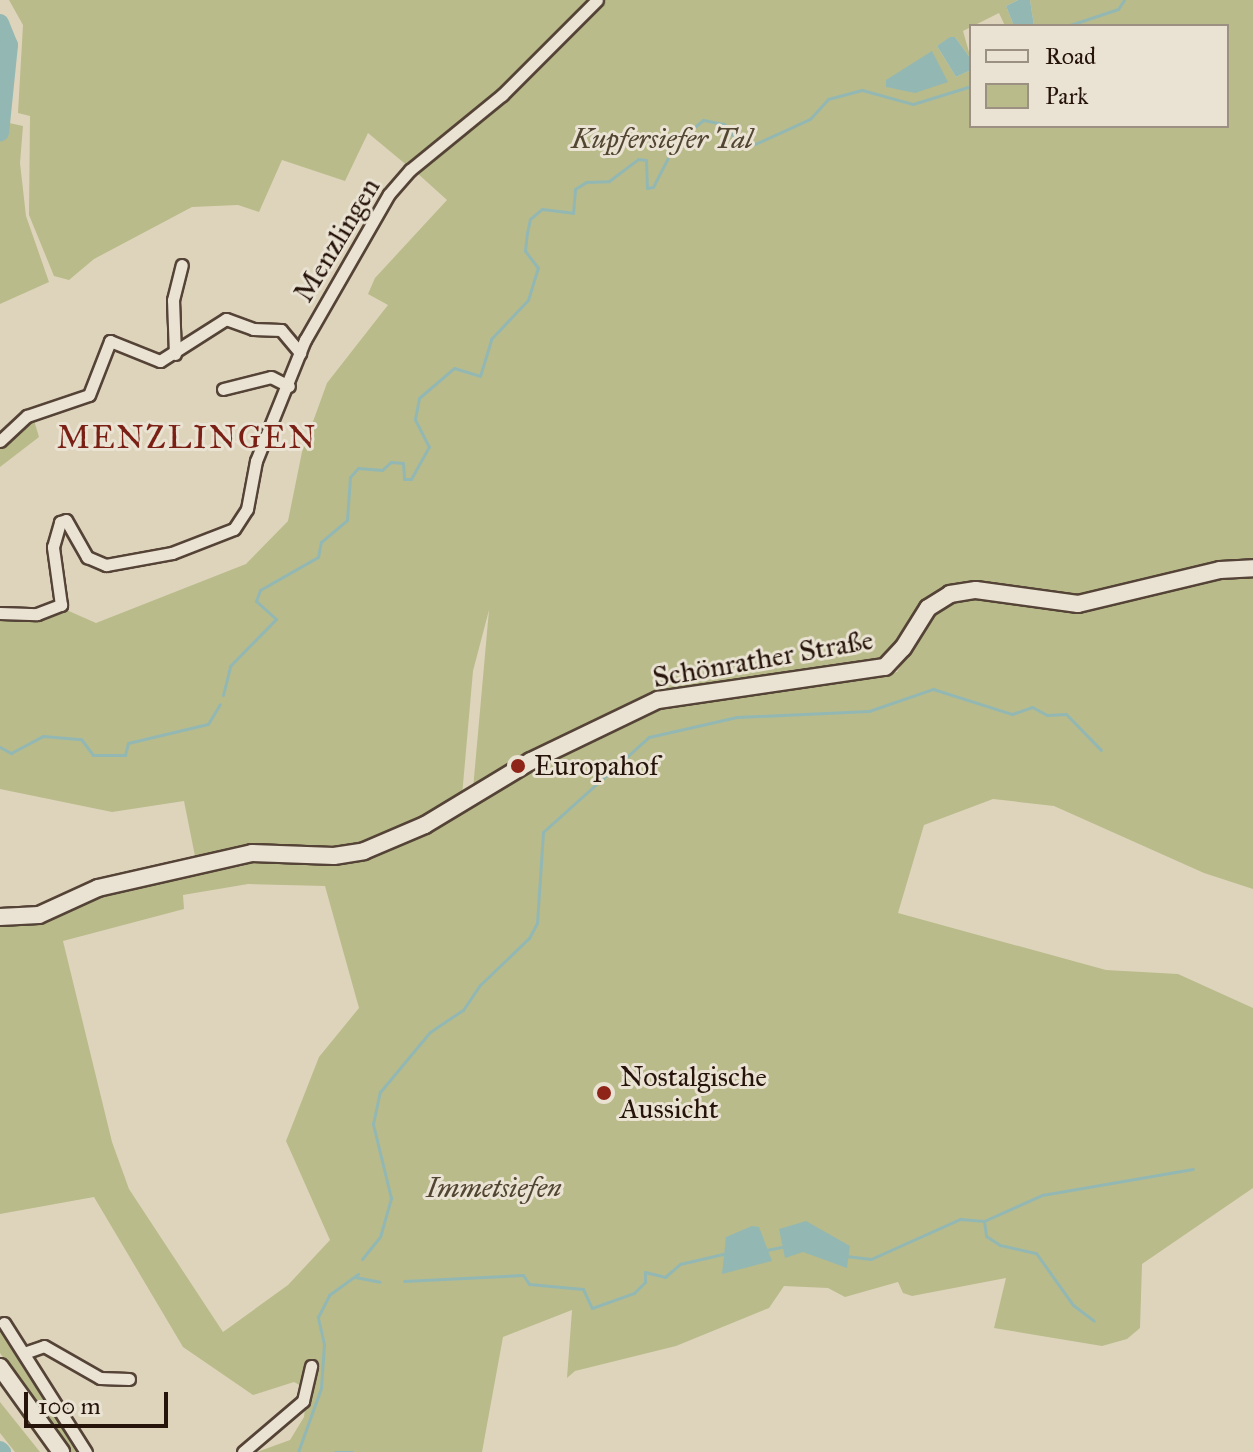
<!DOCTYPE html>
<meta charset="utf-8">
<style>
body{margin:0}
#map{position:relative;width:1253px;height:1452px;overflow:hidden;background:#ded4bb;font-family:"IM FELL Great Primer",serif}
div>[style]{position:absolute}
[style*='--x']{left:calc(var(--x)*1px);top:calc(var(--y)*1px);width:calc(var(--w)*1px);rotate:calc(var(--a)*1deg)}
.green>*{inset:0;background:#b9bb8b}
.water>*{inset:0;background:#93b8b3}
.stream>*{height:3px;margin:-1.5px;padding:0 1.5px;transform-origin:1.5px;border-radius:1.5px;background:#93b8b3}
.river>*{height:18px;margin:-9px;padding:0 9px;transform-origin:9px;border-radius:9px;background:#93b8b3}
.roads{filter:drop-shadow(2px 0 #544336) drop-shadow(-2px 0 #544336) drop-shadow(0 2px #544336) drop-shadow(0 -2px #544336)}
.street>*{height:11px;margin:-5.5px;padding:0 5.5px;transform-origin:5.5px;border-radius:5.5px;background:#eae3d3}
.secondary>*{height:16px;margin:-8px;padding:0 8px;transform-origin:8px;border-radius:8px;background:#eae3d3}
.dots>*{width:22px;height:22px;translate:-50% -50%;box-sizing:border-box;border:4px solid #eae3d3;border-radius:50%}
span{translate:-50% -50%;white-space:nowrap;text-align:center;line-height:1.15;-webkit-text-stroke:6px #eae3d3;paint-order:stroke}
.park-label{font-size:28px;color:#524531;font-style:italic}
.street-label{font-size:28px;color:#26130a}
.poi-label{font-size:28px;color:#26130a}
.left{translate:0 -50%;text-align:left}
.quarter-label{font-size:32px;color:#7a1f14;letter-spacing:2px}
.legend{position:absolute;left:969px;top:24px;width:260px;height:104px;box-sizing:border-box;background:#eae3d3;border:2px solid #9c9083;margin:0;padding:10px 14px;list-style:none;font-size:24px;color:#26130a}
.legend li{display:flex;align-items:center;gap:16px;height:40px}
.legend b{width:40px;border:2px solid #9c9083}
.scale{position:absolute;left:24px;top:1392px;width:144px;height:36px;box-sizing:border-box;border:4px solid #26130a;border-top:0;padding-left:10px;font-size:24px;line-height:28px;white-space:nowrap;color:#26130a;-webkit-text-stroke:6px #eae3d3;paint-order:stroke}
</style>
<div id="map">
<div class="green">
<i style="clip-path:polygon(9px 0,589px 0,500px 92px,409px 167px,368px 133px,345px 181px,282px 160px,259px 212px,238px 205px,192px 207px,94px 259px,69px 280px,54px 276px,29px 215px,30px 116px,18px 113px,23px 25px)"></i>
<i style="clip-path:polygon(604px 0,1018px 0,1006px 6px,1014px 26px,1005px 26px,999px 13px,963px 31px,971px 59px,955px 37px,937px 46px,956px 77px,971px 70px,971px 126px,1227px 126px,1227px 26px,1034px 26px,1030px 0,1253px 0,1253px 563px,1092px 597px,952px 589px,884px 661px,677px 692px,473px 789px,489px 610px,473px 671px,462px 796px,383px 838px,334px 851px,269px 845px,196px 861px,184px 801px,112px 812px,0 789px,0 617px,49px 617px,62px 608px,96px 623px,246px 564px,288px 521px,302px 452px,327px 383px,388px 305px,368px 294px,375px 278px,447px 200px,416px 172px,506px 99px)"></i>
<i style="clip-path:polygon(0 121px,23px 126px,20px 163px,26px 216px,49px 282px,0 304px)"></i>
<i style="clip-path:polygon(33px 417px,39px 437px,0 467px,0 446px)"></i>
<i style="clip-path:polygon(evenodd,1220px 573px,1253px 573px,1253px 889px,1204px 873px,1054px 806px,993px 799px,924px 825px,898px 913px,1106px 970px,1178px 974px,1253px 1008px,1253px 1188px,1142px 1264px,1140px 1328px,1127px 1339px,1102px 1346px,994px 1328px,1006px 1278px,912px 1296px,903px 1293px,898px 1282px,845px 1297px,828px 1288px,784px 1286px,769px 1308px,676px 1346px,575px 1371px,567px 1378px,572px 1310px,503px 1337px,482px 1452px,257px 1452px,290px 1440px,304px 1417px,307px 1389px,294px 1382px,253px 1395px,183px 1347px,94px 1197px,0 1214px,0 925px,37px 924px,114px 891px,243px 866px,269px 855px,328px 863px,382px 854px,411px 842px,544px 762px,656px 707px,897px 672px,926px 619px,953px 599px,975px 595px,1079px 609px,1220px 573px,248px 884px,325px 886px,359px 1008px,319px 1057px,286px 1141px,330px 1240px,288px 1285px,223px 1332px,129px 1189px,112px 1142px,63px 941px,184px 909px,183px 895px,248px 884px)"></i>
<i style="clip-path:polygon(0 1322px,63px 1428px,83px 1452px,69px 1452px,0 1353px)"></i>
<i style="clip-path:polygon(0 1402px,40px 1452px,15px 1452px,0 1433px)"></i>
</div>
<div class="water">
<i style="clip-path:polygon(1018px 0,1030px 0,1034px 26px,1014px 26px,1006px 6px)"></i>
<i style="clip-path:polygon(950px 37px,955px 37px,971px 59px,971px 70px,956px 77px,937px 46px)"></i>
<i style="clip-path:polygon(932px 51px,948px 82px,915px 93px,886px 87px,886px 80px)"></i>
<i style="clip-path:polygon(806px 1221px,850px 1246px,847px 1268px,803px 1252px,785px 1258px,779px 1229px)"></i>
<i style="clip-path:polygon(752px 1226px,759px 1227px,772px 1261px,722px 1274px,726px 1237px)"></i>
</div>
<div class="stream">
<i style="--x:1067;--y:26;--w:54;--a:-18.4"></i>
<i style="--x:1118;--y:9;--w:11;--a:-56"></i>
<i style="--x:0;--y:50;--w:10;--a:-29"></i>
<i style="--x:223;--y:695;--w:30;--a:-76"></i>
<i style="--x:230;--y:666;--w:66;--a:-45.6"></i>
<i style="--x:276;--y:619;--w:27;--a:-138"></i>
<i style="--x:256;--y:601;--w:12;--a:-70"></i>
<i style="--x:260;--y:590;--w:67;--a:-29.6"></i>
<i style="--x:318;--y:557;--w:15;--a:-79"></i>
<i style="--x:321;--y:542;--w:34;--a:-40"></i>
<i style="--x:347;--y:520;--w:43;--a:-86"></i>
<i style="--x:350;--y:477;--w:12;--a:-48"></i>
<i style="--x:358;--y:468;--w:24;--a:5"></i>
<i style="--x:382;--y:470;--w:12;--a:-42"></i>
<i style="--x:391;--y:462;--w:12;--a:5"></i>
<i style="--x:403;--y:463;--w:16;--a:86"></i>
<i style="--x:404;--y:479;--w:7;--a:0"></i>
<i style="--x:411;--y:479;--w:37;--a:-61"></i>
<i style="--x:429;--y:447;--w:31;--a:-117"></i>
<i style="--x:415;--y:419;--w:21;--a:-79"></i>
<i style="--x:419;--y:398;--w:46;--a:-40.6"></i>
<i style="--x:454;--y:368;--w:27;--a:17"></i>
<i style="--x:480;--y:376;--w:39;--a:-73"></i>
<i style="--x:491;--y:339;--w:54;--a:-46.5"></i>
<i style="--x:528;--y:300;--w:34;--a:-73"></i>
<i style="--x:538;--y:268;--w:21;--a:-127"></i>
<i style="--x:525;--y:251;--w:18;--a:-84"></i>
<i style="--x:527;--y:233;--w:14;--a:-78"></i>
<i style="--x:530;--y:219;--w:16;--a:-40"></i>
<i style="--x:542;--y:209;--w:31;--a:7"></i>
<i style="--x:573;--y:213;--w:24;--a:-85"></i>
<i style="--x:575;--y:189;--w:13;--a:-32"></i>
<i style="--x:586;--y:182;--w:23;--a:-2"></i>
<i style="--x:609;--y:181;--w:36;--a:-37"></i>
<i style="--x:638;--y:159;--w:8;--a:7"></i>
<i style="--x:646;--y:160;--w:28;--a:88"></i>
<i style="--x:647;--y:188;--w:6;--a:-9"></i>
<i style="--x:653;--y:187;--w:51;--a:-62.9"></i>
<i style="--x:676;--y:142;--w:35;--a:-39"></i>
<i style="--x:703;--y:120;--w:21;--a:11"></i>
<i style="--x:724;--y:124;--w:16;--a:52"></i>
<i style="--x:734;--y:137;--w:22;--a:18"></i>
<i style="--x:755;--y:144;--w:60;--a:-24.4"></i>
<i style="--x:810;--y:119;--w:27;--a:-48"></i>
<i style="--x:828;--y:99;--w:35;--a:-15"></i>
<i style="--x:862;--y:90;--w:53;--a:15.4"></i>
<i style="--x:913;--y:104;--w:61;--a:-17.2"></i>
<i style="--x:0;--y:747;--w:13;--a:29"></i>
<i style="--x:11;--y:753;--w:36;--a:-28"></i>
<i style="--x:43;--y:736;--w:38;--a:5"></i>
<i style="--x:81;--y:739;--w:20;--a:53"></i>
<i style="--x:93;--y:755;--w:32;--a:0"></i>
<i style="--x:125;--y:755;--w:12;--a:-76"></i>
<i style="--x:128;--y:743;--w:82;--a:-13.4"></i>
<i style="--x:208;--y:724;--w:23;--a:-59"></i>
<i style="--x:984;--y:1221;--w:15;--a:82"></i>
<i style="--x:986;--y:1236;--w:17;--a:33"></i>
<i style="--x:1000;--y:1245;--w:37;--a:13"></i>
<i style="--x:1036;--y:1253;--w:64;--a:54.6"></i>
<i style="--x:1073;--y:1305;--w:26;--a:37"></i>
<i style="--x:766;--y:1250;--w:16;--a:-11"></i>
<i style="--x:846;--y:1256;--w:25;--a:7"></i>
<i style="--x:871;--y:1259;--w:98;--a:-24.2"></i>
<i style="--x:960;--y:1219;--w:24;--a:5"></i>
<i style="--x:984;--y:1221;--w:64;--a:-24.1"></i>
<i style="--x:1042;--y:1195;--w:153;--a:-9.8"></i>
<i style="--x:362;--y:1259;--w:28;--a:-51"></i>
<i style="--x:380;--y:1237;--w:41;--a:-74.2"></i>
<i style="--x:391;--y:1198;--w:76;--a:-103.7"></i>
<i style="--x:373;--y:1124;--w:33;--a:-78"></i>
<i style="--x:380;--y:1092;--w:78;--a:-50.2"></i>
<i style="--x:430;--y:1032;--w:40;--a:-34"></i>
<i style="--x:463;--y:1010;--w:30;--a:-56"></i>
<i style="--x:480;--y:985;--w:68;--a:-43.8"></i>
<i style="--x:529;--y:938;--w:17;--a:-62"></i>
<i style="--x:537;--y:923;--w:91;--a:-86.2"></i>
<i style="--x:543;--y:832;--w:142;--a:-41.9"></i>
<i style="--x:649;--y:737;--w:90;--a:-12.8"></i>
<i style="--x:737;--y:717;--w:132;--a:-2.6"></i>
<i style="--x:869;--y:711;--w:68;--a:-19"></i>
<i style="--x:933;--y:689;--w:83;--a:17.6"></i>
<i style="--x:1012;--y:714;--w:21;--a:-19"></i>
<i style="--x:1032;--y:707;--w:17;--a:28"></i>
<i style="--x:1047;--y:715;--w:19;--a:-3"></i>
<i style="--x:1066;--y:714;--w:50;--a:45.8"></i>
<i style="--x:355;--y:1277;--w:25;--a:11"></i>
<i style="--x:404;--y:1281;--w:119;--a:-2.9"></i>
<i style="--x:523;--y:1275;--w:11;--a:56"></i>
<i style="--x:529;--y:1284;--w:54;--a:5.3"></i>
<i style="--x:583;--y:1289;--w:21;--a:65"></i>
<i style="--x:592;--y:1308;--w:45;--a:-19.7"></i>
<i style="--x:634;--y:1293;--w:16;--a:-45"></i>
<i style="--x:645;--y:1282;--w:10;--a:-90"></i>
<i style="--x:645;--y:1272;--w:21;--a:14"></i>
<i style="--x:665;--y:1277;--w:20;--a:-41"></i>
<i style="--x:680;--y:1264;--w:44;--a:-13.1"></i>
<i style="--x:298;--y:1452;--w:68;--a:-70.2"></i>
<i style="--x:321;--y:1388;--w:44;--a:-86.1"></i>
<i style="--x:324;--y:1344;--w:28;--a:-103"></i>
<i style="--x:318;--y:1317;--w:25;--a:-63"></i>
<i style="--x:329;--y:1295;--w:36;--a:-36"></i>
<i style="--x:335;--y:1452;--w:17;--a:0"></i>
</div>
<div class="river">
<i style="--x:0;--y:23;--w:24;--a:68"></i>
<i style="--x:9;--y:45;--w:88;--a:95.8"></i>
<i style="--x:0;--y:1450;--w:3;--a:45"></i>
</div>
<div class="roads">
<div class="street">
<i style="--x:175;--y:354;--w:54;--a:-92.1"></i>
<i style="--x:173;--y:300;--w:36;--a:-76"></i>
<i style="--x:223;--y:389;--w:49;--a:-14"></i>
<i style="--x:271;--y:377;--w:20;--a:27"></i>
<i style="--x:0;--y:441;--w:37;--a:-43"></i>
<i style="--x:27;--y:416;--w:65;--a:-18.7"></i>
<i style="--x:89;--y:395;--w:58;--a:-68.7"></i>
<i style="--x:110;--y:341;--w:54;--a:21.8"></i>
<i style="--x:160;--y:361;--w:78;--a:-32.5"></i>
<i style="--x:226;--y:319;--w:29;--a:20"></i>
<i style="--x:253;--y:329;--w:28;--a:2"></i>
<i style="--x:281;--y:330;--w:30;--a:50"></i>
<i style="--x:0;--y:613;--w:37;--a:2"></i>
<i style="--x:37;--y:614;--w:26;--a:-21"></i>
<i style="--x:61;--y:605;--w:59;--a:-97.9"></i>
<i style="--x:53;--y:547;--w:26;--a:-74"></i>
<i style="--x:60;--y:522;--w:6;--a:-18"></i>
<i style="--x:66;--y:520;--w:43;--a:60.4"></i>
<i style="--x:87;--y:557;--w:21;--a:23"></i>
<i style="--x:106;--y:565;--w:67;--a:-10.3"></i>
<i style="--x:172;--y:553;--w:66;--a:-21.2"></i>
<i style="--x:234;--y:529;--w:24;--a:-57"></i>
<i style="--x:247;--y:509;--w:49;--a:-79.4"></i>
<i style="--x:256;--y:461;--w:131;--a:-68"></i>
<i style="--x:305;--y:340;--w:168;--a:-60.1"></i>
<i style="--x:389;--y:194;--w:32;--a:-49"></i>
<i style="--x:410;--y:170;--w:119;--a:-39.2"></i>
<i style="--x:502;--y:95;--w:134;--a:-45"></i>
<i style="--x:4;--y:1323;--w:153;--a:57.6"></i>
<i style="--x:24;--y:1353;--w:21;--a:-19"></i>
<i style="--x:44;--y:1346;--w:64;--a:29.7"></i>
<i style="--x:100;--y:1378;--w:29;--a:2"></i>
<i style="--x:243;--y:1452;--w:79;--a:-40.4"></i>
<i style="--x:303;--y:1401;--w:36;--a:-77"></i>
</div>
<div class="secondary">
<i style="--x:0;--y:917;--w:39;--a:-3"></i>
<i style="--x:39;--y:915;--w:65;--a:-24.6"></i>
<i style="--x:98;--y:888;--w:158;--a:-12.8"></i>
<i style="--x:252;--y:853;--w:82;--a:2.1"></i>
<i style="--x:334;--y:856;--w:30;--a:-9"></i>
<i style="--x:364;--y:851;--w:66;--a:-23.1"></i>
<i style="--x:425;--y:825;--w:124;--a:-31.1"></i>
<i style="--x:531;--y:761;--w:141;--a:-25.7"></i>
<i style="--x:658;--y:700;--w:229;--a:-8.3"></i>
<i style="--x:885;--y:667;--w:26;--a:-47"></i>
<i style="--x:903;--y:648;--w:47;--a:-58"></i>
<i style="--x:928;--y:608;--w:26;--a:-32"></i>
<i style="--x:950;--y:594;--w:26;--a:-9"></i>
<i style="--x:976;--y:590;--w:103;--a:7.8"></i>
<i style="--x:1078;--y:604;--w:146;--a:-13.5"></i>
<i style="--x:1220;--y:570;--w:33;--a:-3"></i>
<i style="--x:0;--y:1367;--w:105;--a:54.3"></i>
</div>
</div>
<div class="dots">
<i style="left:518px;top:766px;background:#8f2418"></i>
<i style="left:604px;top:1093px;background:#8f2418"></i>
</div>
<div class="park-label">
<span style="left:662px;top:139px">Kupfersiefer Tal</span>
<span style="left:494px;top:1188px">Immetsiefen</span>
</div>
<div class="street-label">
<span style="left:337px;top:240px;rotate:-59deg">Menzlingen</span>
<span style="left:763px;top:659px;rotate:-10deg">Schönrather Straße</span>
</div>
<div class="poi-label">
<span class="left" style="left:534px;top:766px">Europahof</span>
<span class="left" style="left:620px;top:1093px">Nostalgische<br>Aussicht</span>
</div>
<div class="quarter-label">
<span style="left:187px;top:438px">MENZLINGEN</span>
</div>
<ul class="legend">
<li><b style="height:10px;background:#eae3d3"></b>Road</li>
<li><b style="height:22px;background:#b9bb8b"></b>Park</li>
</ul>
<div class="scale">100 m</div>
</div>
